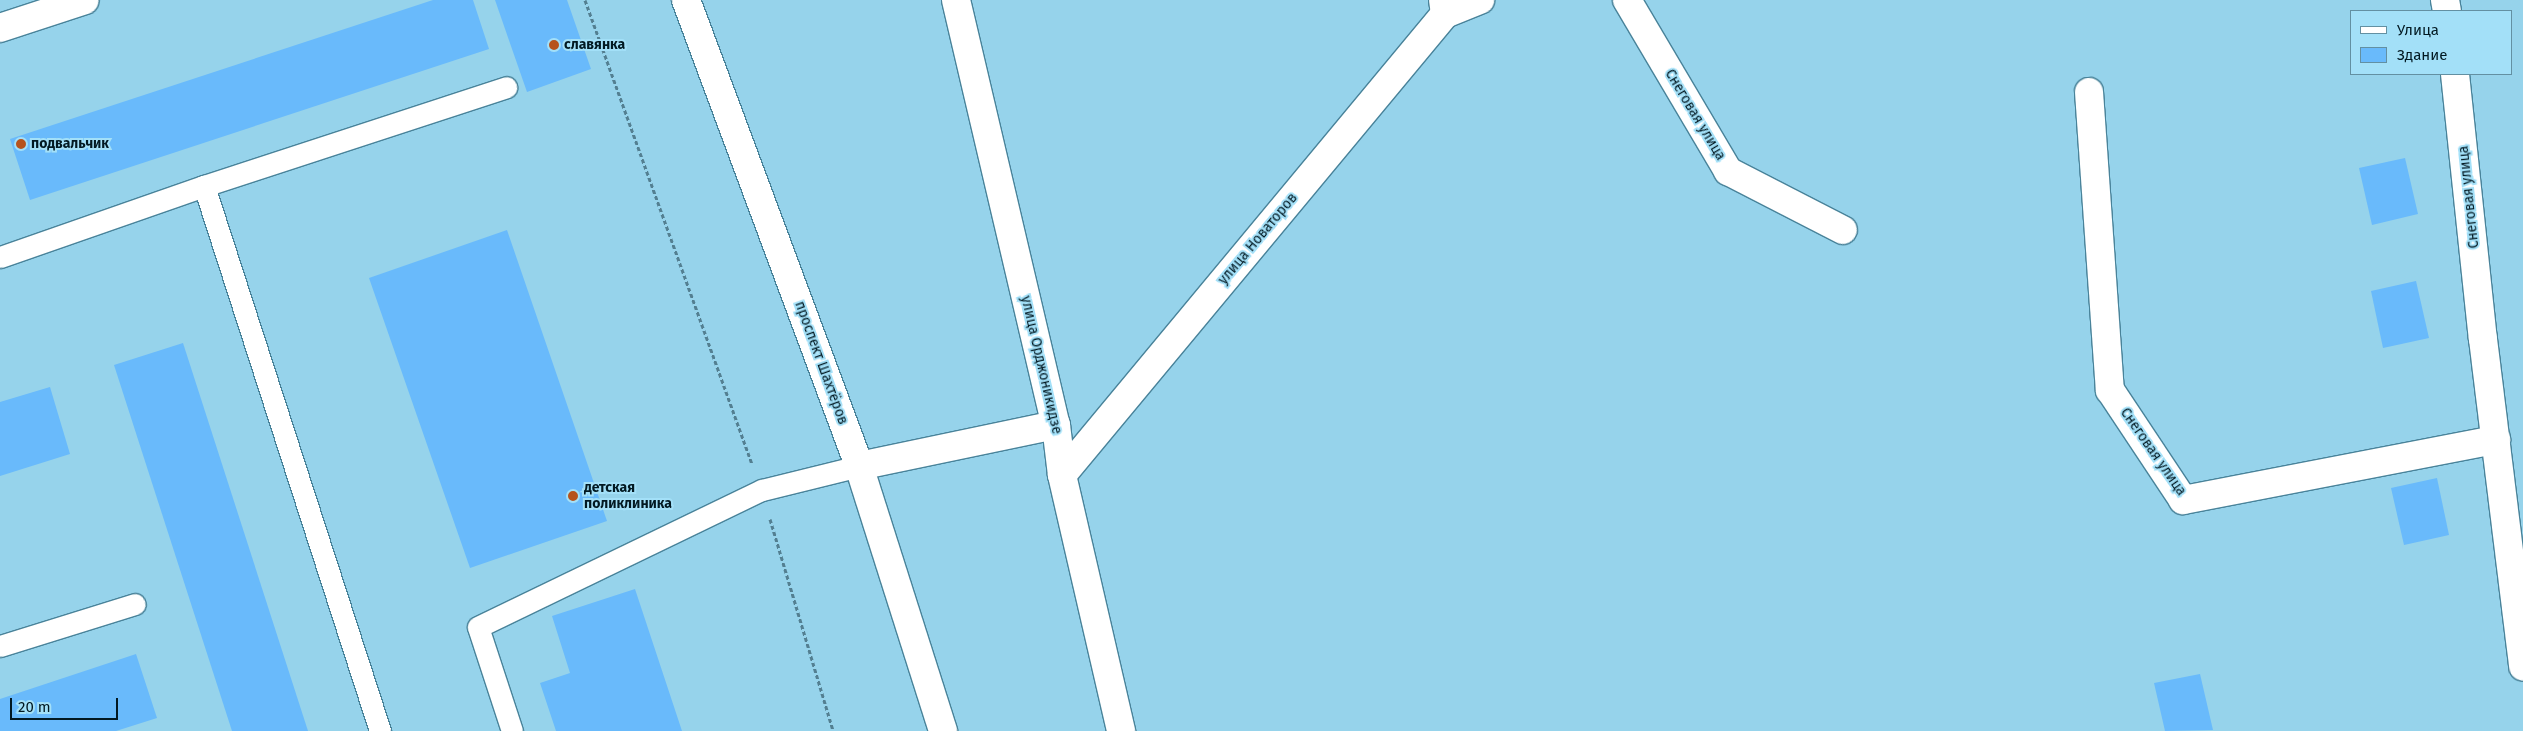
<!DOCTYPE html>
<meta charset="utf-8">
<style>
body{margin:0}
#map{position:relative;width:2523px;height:731px;overflow:hidden;background:#96d3eb;font-family:"Fira Sans",sans-serif}
div>[style]{position:absolute}
[style*='--x']{left:calc(var(--x)*1px);top:calc(var(--y)*1px);width:calc(var(--w)*1px);rotate:calc(var(--a)*1deg)}
.building>*{inset:0;background:#69bafb}
.path>*{height:3px;margin-top:-1.5px;transform-origin:0;background:repeating-linear-gradient(90deg,#537f91 0 4px,transparent 0 6.5px)}
.roads{filter:drop-shadow(1px 0 #49839a) drop-shadow(-1px 0 #49839a) drop-shadow(0 1px #49839a) drop-shadow(0 -1px #49839a)}
.lane>*{height:21px;margin:-10.5px;padding:0 10.5px;transform-origin:10.5px;border-radius:10.5px;background:#fff}
.street>*{height:28px;margin:-14px;padding:0 14px;transform-origin:14px;border-radius:14px;background:#fff}
.secondary>*{height:28px;margin:-14px;padding:0 14px;transform-origin:14px;border-radius:14px;background:#fff}
.dots>*{width:14px;height:14px;translate:-50% -50%;box-sizing:border-box;border:2px solid #a3e0f8;border-radius:50%}
span{translate:-50% -50%;white-space:nowrap;text-align:center;line-height:1.15;-webkit-text-stroke:4px #a3e0f8;paint-order:stroke}
.poi-label{font-size:14px;color:#021922;font-weight:700}
.left{translate:0 -50%;text-align:left}
.street-label{font-size:14px;color:#021922}
.legend{position:absolute;left:2350px;top:10px;width:162px;height:65px;box-sizing:border-box;background:#a3e0f8;border:1px solid #6390a2;margin:0;padding:6px 9px;list-style:none;font-size:15px;color:#021922}
.legend li{display:flex;align-items:center;gap:10px;height:25px}
.legend b{width:25px;border:1px solid #6390a2}
.scale{position:absolute;left:10px;top:698px;width:108px;height:22px;box-sizing:border-box;border:2px solid #021922;border-top:0;padding-left:6px;font-size:15px;line-height:18px;white-space:nowrap;color:#021922;-webkit-text-stroke:4px #a3e0f8;paint-order:stroke}
</style>
<div id="map">
<div class="building">
<i style="clip-path:polygon(433px 0,473px 0,489px 49px,30px 200px,10px 139px)"></i>
<i style="clip-path:polygon(495px 0,567px 0,591px 69px,527px 92px)"></i>
<i style="clip-path:polygon(2405px 158px,2418px 214px,2372px 225px,2359px 168px)"></i>
<i style="clip-path:polygon(507px 230px,607px 521px,470px 568px,369px 278px)"></i>
<i style="clip-path:polygon(2416px 281px,2429px 338px,2383px 348px,2371px 291px)"></i>
<i style="clip-path:polygon(183px 343px,308px 731px,232px 731px,114px 365px)"></i>
<i style="clip-path:polygon(50px 387px,70px 454px,0 476px,0 402px)"></i>
<i style="clip-path:polygon(2437px 478px,2449px 535px,2404px 545px,2391px 488px)"></i>
<i style="clip-path:polygon(635px 589px,682px 731px,556px 731px,540px 683px,570px 673px,552px 616px)"></i>
<i style="clip-path:polygon(136px 654px,157px 718px,116px 731px,0 731px,0 699px)"></i>
<i style="clip-path:polygon(2200px 674px,2213px 730px,2165px 731px,2154px 683px)"></i>
</div>
<div class="path">
<i style="--x:585;--y:0;--w:492;--a:70.2"></i>
<i style="--x:770;--y:519;--w:221;--a:73.4"></i>
</div>
<div class="roads">
<div class="lane">
<i style="--x:204;--y:186;--w:573;--a:72.1"></i>
<i style="--x:0;--y:257;--w:216;--a:-19.2"></i>
<i style="--x:204;--y:186;--w:318;--a:-18.1"></i>
<i style="--x:0;--y:646;--w:141;--a:-17.3"></i>
<i style="--x:512;--y:731;--w:109;--a:-108.1"></i>
<i style="--x:478;--y:627;--w:315;--a:-25.8"></i>
<i style="--x:762;--y:490;--w:100;--a:-13.9"></i>
</div>
<div class="street">
<i style="--x:956;--y:0;--w:437;--a:76.8"></i>
<i style="--x:1056;--y:425;--w:50;--a:83.2"></i>
<i style="--x:1062;--y:475;--w:263;--a:77"></i>
<i style="--x:1627;--y:0;--w:199;--a:59.4"></i>
<i style="--x:1728;--y:171;--w:129;--a:27.2"></i>
<i style="--x:2445;--y:0;--w:11;--a:80"></i>
<i style="--x:1445;--y:14;--w:38;--a:-22"></i>
<i style="--x:0;--y:28;--w:89;--a:-18.2"></i>
<i style="--x:2455;--y:74;--w:266;--a:84"></i>
<i style="--x:2483;--y:339;--w:330;--a:83"></i>
<i style="--x:2089;--y:92;--w:299;--a:86"></i>
<i style="--x:2110;--y:390;--w:132;--a:56.4"></i>
<i style="--x:2183;--y:500;--w:319;--a:-10.9"></i>
<i style="--x:859;--y:466;--w:201;--a:-11.8"></i>
<i style="--x:1062;--y:475;--w:599;--a:-50.28"></i>
<i style="--x:1445;--y:14;--w:14;--a:-98"></i>
</div>
<div class="secondary">
<i style="--x:686;--y:0;--w:497;--a:69.6"></i>
<i style="--x:859;--y:466;--w:278;--a:72.4"></i>
</div>
</div>
<div class="dots">
<i style="left:554px;top:45px;background:#b6531d"></i>
<i style="left:21px;top:144px;background:#b6531d"></i>
<i style="left:573px;top:496px;background:#b6531d"></i>
</div>
<div class="poi-label">
<span class="left" style="left:564px;top:45px">славянка</span>
<span class="left" style="left:31px;top:144px">подвальчик</span>
<span class="left" style="left:584px;top:496px">детская<br>поликлиника</span>
</div>
<div class="street-label">
<span style="left:1695px;top:115px;rotate:59deg">Снеговая улица</span>
<span style="left:2469px;top:197px;rotate:-96deg">Снеговая улица</span>
<span style="left:1258px;top:239px;rotate:-50deg">улица Новаторов</span>
<span style="left:821px;top:363px;rotate:70deg">проспект Шахтёров</span>
<span style="left:1041px;top:365px;rotate:77deg">улица Орджоникидзе</span>
<span style="left:2153px;top:452px;rotate:55deg">Снеговая улица</span>
</div>
<ul class="legend">
<li><b style="height:6px;background:#fff"></b>Улица</li>
<li><b style="height:14px;background:#69bafb"></b>Здание</li>
</ul>
<div class="scale">20 m</div>
</div>
